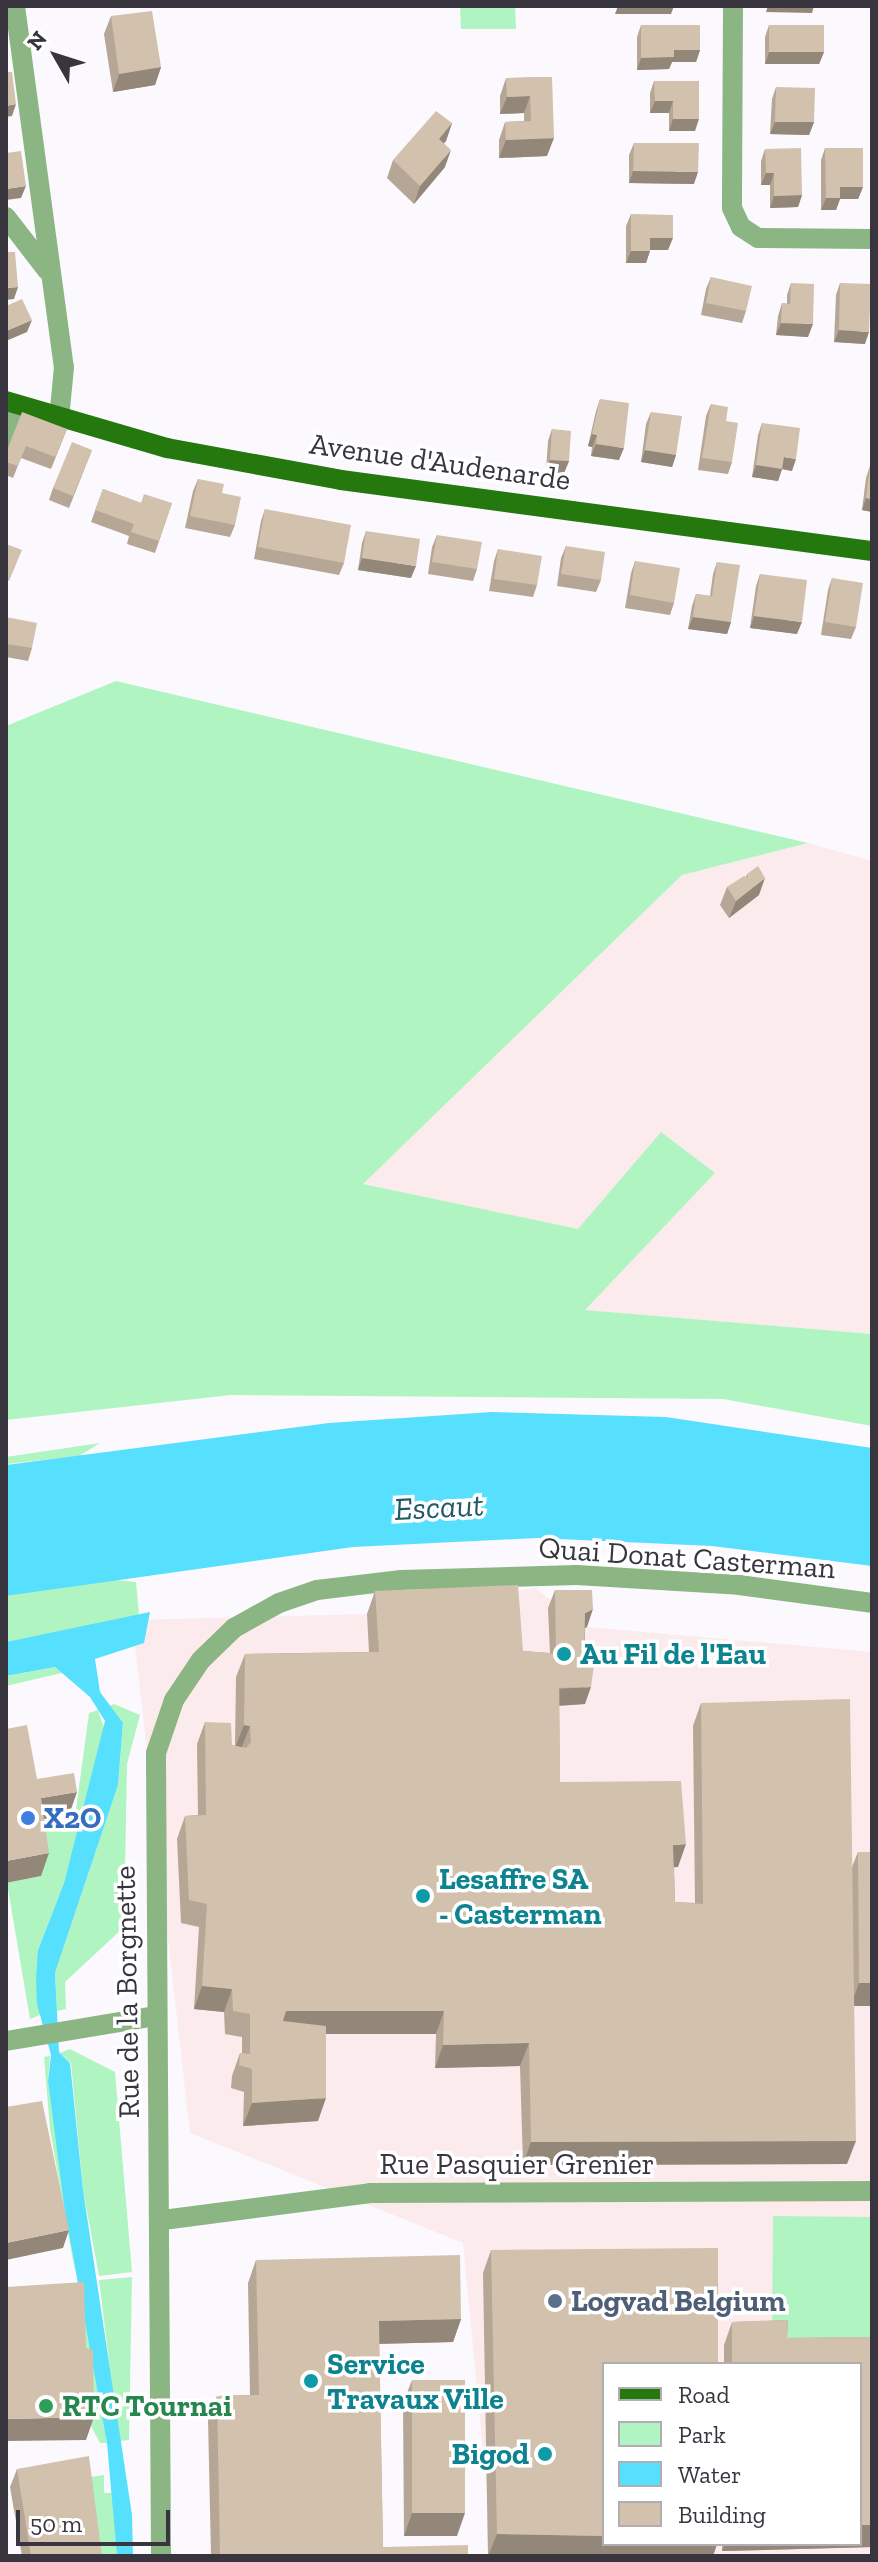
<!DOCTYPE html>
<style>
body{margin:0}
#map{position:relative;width:878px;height:2562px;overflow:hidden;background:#fbf9fe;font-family:"Zilla Slab",serif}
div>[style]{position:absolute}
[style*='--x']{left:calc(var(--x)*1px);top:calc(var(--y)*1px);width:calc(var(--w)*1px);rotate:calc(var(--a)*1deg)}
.industrial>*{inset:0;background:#fbebed}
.green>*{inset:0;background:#b0f5c1}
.water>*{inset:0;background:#57dffe}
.minor>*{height:20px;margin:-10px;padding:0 10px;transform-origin:10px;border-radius:10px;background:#8bb583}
.primary>*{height:20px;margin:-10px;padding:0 10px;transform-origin:10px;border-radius:10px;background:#24780d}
.wall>*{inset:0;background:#b5a695}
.shaded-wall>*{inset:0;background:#938779}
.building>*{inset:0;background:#d2c1ad}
.dots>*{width:22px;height:22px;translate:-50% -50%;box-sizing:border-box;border:4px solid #fff;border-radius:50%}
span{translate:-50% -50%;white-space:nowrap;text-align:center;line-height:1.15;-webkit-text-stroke:7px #fff;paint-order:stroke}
.street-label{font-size:30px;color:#39353f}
.culture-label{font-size:30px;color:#0d838f;font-weight:700}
.left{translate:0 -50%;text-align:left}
.right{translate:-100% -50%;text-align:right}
.shop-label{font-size:30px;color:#366cbe;font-weight:700}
.service-label{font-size:30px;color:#4e5e75;font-weight:700}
.leisure-label{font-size:30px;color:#27864d;font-weight:700}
.water-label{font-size:32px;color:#215a67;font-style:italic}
.frame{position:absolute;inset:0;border:8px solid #39353f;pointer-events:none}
.legend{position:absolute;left:602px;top:2362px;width:260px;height:184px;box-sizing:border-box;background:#fff;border:2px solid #b0aeb2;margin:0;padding:10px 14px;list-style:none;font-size:24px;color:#39353f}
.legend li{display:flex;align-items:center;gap:16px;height:40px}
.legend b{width:40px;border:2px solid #b0aeb2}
.north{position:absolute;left:16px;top:16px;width:80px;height:80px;-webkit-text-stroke:6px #fff;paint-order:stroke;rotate:309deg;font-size:22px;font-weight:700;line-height:32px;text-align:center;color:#39353f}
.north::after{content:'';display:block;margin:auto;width:28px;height:36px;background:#39353f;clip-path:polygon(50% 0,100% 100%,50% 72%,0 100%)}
.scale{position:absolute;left:16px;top:2510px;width:154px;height:36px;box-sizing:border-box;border:4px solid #39353f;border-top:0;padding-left:10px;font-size:24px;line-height:28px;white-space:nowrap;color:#39353f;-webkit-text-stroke:6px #fff;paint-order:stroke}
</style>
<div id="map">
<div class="industrial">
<i style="clip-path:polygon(808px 843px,872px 861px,872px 1334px,584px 1310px,715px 1173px,578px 1229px,362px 1184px,682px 875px)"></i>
<i style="clip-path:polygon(evenodd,535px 1588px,587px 1627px,872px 1652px,872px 2556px,493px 2556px,463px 2243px,190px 2133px,132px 1620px,367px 1614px,535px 1588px,604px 2364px,860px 2364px,860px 2544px,604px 2544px,604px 2364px)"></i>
</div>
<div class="green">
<i style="clip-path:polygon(460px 6px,515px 6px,516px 29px,461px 29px)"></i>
<i style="clip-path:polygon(116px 681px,808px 843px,682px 875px,363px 1184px,578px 1229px,661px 1132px,715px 1173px,585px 1310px,872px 1334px,872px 1426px,723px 1399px,231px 1395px,6px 1420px,6px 726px)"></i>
<i style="clip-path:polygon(100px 1443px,79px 1456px,6px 1464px,6px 1457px)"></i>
<i style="clip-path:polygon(115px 1580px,136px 1582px,139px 1616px,6px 1642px,6px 1596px)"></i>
<i style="clip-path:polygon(55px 1667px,62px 1673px,6px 1686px,6px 1676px)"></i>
<i style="clip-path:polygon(114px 1704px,140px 1715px,127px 1764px,124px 1927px,65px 1982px,66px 2009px,57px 2011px,55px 1973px,118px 1785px,123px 1724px,109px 1706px)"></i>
<i style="clip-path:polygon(98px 1710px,104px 1728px,64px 1883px,38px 1950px,40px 2015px,30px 2019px,7px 1883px,41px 1876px,32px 1821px,75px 1817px,89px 1713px)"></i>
<i style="clip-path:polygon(70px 2049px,115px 2072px,132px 2272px,99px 2276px,83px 2190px,71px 2063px,60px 2053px)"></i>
<i style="clip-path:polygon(50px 2056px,48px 2081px,76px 2278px,50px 2129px,44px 2057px)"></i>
<i style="clip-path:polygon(773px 2216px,872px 2217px,872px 2359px,772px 2343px)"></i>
<i style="clip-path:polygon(132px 2277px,129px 2440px,119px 2441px,99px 2280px)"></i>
<i style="clip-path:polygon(82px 2302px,93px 2353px,107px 2443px,100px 2443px,91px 2426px)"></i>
<i style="clip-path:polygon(104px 2475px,104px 2493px,113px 2493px,117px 2556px,94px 2556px,90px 2477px)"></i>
</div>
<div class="water">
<i style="clip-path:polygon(492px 1412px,666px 1417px,872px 1448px,872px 1566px,712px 1546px,537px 1538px,353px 1547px,6px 1596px,6px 1465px,329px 1423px)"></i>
<i style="clip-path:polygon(150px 1612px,144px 1643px,95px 1659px,100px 1692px,123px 1723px,118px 1785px,55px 1973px,59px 2052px,70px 2063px,83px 2190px,132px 2515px,133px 2556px,117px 2556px,107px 2443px,65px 2212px,48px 2081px,51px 2055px,37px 2004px,36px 1978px,38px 1950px,64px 1883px,105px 1721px,90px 1697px,55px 1667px,6px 1676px,6px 1642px)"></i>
</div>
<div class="minor">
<i style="--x:15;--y:6;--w:364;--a:82.3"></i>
<i style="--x:64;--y:367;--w:52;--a:95.5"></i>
<i style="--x:733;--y:6;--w:202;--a:90.3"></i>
<i style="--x:732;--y:208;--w:21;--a:65"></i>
<i style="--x:741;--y:227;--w:20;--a:33"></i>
<i style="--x:758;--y:238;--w:114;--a:0.5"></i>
<i style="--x:6;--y:217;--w:67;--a:52.3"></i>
<i style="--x:6;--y:439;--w:35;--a:-66"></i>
<i style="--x:6;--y:2041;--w:151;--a:-9.5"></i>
<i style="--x:163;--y:2220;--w:209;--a:-7.4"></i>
<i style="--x:370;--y:2193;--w:502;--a:-0.23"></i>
<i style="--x:161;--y:2556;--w:803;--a:-90.36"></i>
<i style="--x:156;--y:1753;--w:56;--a:-71.2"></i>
<i style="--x:174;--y:1700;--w:48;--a:-56"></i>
<i style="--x:201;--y:1660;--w:46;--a:-44.1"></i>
<i style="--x:234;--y:1628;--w:51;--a:-29.1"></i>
<i style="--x:279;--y:1603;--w:40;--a:-18.9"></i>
<i style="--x:317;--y:1590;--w:85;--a:-6.8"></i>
<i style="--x:401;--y:1580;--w:176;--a:-1.6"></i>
<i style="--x:577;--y:1575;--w:162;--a:3.5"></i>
<i style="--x:739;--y:1585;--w:134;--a:7.7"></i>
</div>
<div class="primary">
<i style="--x:6;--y:401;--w:168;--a:16.3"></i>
<i style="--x:167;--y:448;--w:177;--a:10.4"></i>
<i style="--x:341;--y:480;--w:536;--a:7.62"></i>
</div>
<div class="wall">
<i style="clip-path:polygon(111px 16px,161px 67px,155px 85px,113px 92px,104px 34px)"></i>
<i style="clip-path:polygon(641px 25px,700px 50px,696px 62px,672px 62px,669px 69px,637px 70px,637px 37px)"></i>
<i style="clip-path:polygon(769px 25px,824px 52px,819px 64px,765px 64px,765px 37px)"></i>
<i style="clip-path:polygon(552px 77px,547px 156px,499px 158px,499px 140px,505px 122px,524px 121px,524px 113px,500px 114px,500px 96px,506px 78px)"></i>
<i style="clip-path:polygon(654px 81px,699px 81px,695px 131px,669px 131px,669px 113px,650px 113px,650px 93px)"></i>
<i style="clip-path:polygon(776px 87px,814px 122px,809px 135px,770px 134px,772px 99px)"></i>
<i style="clip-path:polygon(452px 123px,446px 141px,444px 143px,445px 167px,414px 204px,387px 178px,393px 160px)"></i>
<i style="clip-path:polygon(634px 143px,694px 184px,629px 183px,629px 155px)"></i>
<i style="clip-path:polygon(825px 148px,863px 187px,858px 199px,840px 199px,836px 210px,821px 210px,821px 160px)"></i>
<i style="clip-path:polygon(765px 149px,802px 195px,798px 207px,770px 208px,770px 185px,761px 185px,761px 161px)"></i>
<i style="clip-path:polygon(631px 214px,668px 250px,650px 250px,646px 263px,626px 263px,626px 226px)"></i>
<i style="clip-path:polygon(711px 277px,746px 311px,742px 323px,701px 315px,706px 289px)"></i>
<i style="clip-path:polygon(791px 283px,808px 337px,776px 335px,778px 316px,782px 303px,787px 304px,787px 295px)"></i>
<i style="clip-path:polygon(840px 283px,865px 344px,834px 342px,836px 295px)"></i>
<i style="clip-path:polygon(600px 399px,619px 460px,591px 456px,592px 447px,588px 446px,596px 411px)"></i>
<i style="clip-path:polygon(711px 404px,726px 421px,732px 462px,728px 474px,698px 470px,706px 416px)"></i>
<i style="clip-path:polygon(651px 412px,676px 455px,672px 467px,641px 462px,646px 424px)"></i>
<i style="clip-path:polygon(762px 423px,792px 471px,782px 469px,778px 481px,752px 477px,758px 435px)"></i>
<i style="clip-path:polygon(67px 429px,51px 469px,21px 458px,13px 478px,6px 475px,6px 453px)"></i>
<i style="clip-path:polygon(552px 429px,569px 461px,564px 473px,546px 472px,548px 441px)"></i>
<i style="clip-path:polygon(92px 450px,69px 508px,49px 500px,53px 488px)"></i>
<i style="clip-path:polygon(870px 466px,872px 512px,862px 510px,866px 478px)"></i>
<i style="clip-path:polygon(198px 479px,222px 493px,235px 525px,230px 537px,185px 528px,193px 491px)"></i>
<i style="clip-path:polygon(103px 489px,141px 503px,172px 503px,155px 553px,127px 544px,129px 536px,91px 522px)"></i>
<i style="clip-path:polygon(265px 509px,344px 563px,339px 575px,254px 559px,261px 521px)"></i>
<i style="clip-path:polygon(366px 531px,411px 578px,358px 570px,362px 543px)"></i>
<i style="clip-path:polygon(437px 535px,477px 569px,473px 581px,428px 574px,432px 547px)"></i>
<i style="clip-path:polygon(566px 546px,601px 580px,596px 592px,557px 586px,561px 558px)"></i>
<i style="clip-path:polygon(498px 549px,537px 585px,533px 597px,489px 591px,494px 561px)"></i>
<i style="clip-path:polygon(635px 561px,674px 603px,670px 615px,625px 608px,631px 573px)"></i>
<i style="clip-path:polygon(717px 562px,731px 622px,727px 634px,688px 629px,692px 606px,696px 594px,710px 596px,713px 574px)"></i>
<i style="clip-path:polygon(760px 574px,797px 634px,750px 628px,756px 586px)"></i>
<i style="clip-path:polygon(832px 578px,856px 627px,851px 639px,821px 635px,828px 590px)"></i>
<i style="clip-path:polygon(6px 617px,32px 648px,28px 661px,6px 657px)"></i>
<i style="clip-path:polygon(747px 874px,759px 895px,729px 918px,720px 905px,727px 887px,746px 877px)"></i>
<i style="clip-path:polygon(555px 1590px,587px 1627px,585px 1628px,585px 1704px,559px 1706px,560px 1782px,678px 1867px,674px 1867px,675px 1902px,695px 1903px,693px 1726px,701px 1703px,852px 1867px,858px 1852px,872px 2006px,854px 2006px,847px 2164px,523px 2165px,520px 2066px,435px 2068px,436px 2034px,326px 2034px,318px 2121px,243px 2126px,244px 2092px,231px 2088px,232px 2076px,240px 2053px,242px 2053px,242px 2037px,225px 2034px,224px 2012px,194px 2009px,199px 1927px,181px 1923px,177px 1839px,185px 1816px,198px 1815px,197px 1744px,205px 1722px,232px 1745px,235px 1746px,236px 1677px,245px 1654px,369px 1652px,367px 1614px,375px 1591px,523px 1651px,550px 1653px,548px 1608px)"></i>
<i style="clip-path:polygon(491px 2250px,717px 2544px,713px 2556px,488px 2556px,483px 2273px)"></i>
<i style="clip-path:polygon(256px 2260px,461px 2319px,453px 2342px,379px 2344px,383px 2547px,468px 2556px,211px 2556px,208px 2419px,217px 2396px,250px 2395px,248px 2283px)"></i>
<i style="clip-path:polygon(788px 2320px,787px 2338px,872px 2337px,872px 2547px,722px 2551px,722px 2544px,860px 2544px,860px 2364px,724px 2364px,724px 2345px,732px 2322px)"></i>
<i style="clip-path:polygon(412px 2380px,457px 2536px,404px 2536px,403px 2403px)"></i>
<i style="clip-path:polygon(17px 2469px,102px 2556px,22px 2556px,10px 2487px)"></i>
</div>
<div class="shaded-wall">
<i style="clip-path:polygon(618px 6px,674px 6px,671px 14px,615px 14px)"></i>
<i style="clip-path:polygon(768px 6px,814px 6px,812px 13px,766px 12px)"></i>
<i style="clip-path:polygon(674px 50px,700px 50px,696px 62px,672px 62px,669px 69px,637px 70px,641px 58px)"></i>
<i style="clip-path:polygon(769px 52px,824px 52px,819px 64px,765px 64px)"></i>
<i style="clip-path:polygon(161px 67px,155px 85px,113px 92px,119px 74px)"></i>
<i style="clip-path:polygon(530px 96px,524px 113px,500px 114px,507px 97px)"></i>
<i style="clip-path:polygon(655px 101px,673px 101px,669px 113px,650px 113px)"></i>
<i style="clip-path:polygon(16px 104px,12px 116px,6px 117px,6px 106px)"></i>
<i style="clip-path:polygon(673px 119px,699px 119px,695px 131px,669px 131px)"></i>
<i style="clip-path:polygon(775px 122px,814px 122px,809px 135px,770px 134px)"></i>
<i style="clip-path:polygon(452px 123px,446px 141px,432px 157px,439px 139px)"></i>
<i style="clip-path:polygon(554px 138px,547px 156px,499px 158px,506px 140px)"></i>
<i style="clip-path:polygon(451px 150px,445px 167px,414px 204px,420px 186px)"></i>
<i style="clip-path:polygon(633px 171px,698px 172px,694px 184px,629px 183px)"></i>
<i style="clip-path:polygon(766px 173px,774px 173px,770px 185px,761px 185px)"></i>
<i style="clip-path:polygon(26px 186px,21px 198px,6px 200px,6px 189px)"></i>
<i style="clip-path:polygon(840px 187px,863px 187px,858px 199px,840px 199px,836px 210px,821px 210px,826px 198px)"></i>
<i style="clip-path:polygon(802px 195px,798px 207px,770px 208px,774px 196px)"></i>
<i style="clip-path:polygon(650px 238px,673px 238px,668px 250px,646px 250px)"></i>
<i style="clip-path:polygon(631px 251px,650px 251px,646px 263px,626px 263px)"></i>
<i style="clip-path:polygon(18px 287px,14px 299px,6px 300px,6px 288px)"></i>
<i style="clip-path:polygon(32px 320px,27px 332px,6px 341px,6px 331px)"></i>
<i style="clip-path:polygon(781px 323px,813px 324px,808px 337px,776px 335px)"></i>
<i style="clip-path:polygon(839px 330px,869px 332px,865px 344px,834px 342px)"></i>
<i style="clip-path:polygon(592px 434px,597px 435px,592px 447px,588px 446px)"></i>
<i style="clip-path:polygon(596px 444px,624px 448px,619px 460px,591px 456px)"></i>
<i style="clip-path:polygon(645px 450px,676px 455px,672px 467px,641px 462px)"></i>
<i style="clip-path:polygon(784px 457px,796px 459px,792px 471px,782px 469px,778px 481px,752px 477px,756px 465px)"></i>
<i style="clip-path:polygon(550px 460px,569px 461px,564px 473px,546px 472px)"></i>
<i style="clip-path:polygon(866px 498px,872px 499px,872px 512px,862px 510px)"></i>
<i style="clip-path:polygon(362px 558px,416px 566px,411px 578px,358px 570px)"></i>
<i style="clip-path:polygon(754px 616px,802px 622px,797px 634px,750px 628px)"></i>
<i style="clip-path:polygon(693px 617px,731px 622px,727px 634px,688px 629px)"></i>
<i style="clip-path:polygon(765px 878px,759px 895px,729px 918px,736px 901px)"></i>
<i style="clip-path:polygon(593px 1609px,587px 1627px,579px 1631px,585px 1613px)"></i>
<i style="clip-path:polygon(591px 1687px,585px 1704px,551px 1706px,557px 1689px)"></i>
<i style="clip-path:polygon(244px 1725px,250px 1726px,241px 1749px,235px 1748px)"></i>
<i style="clip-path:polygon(77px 1792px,69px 1815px,32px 1821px,41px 1798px)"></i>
<i style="clip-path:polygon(686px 1844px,678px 1867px,665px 1868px,673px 1845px)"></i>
<i style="clip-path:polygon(49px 1853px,41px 1876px,6px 1883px,6px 1861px)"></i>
<i style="clip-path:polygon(859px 1983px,872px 1983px,872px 2006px,851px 2006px)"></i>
<i style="clip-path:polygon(202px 1986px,232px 1989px,224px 2012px,194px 2009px)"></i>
<i style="clip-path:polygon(286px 2011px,444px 2011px,436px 2034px,277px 2034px)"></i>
<i style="clip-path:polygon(529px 2043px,520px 2066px,435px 2068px,443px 2045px)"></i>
<i style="clip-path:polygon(326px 2098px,318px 2121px,243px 2126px,252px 2103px)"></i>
<i style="clip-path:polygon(856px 2141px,847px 2164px,523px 2165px,531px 2142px)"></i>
<i style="clip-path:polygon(69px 2230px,63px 2248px,6px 2260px,6px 2243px)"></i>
<i style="clip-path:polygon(461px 2319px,453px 2342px,370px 2344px,379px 2321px)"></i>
<i style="clip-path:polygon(94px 2417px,86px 2440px,6px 2441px,6px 2419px)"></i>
<i style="clip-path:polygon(412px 2513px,465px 2513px,457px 2536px,404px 2536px)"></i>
<i style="clip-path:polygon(860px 2525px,872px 2525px,872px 2547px,722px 2551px,725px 2544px,860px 2544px)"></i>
<i style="clip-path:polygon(497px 2534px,604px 2536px,604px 2544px,717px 2544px,713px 2556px,488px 2556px)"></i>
</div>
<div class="building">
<i style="clip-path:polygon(152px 11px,161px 67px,119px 74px,111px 16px)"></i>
<i style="clip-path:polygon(641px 25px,700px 25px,700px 50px,674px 50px,674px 57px,641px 58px)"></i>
<i style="clip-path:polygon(769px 25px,824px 25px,824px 52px,769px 52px)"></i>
<i style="clip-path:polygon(6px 72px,12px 72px,16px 104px,6px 106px)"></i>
<i style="clip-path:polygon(552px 77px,554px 138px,506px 140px,505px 122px,531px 121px,530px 96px,507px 97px,506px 78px)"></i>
<i style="clip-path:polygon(654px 81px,699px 81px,699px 119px,673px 119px,673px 101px,655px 101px)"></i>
<i style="clip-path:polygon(776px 87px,815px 88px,814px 122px,775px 122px)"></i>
<i style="clip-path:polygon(436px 111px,452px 123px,439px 139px,451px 150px,420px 186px,393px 160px)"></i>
<i style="clip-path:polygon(634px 143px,699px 143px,698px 172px,633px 171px)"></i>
<i style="clip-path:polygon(801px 148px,802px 195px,774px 196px,774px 173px,766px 173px,765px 149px)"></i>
<i style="clip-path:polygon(825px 148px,863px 148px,863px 187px,840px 187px,840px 198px,826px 198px)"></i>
<i style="clip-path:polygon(21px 151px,26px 186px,6px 189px,6px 153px)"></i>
<i style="clip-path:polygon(631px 214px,673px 215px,673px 238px,650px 238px,650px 251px,631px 251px)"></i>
<i style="clip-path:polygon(6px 252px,15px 252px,18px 287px,6px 288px)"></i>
<i style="clip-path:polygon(711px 277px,752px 286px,746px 311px,706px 303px)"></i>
<i style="clip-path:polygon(791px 283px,814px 284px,813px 324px,781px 323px,782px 303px,790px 304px)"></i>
<i style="clip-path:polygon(840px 283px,871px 284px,869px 332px,839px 330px)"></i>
<i style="clip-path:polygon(22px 299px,32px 320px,6px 331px,6px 306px)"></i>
<i style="clip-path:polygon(600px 399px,629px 403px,624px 448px,596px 444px,597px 435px,592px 434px)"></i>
<i style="clip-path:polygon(711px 404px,728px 407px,726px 421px,738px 423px,732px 462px,702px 458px)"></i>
<i style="clip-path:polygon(22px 412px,67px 429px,55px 457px,26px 446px,18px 466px,6px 462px,6px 453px)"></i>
<i style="clip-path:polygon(651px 412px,682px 416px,676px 455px,645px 450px)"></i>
<i style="clip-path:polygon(762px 423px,800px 428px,796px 459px,784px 457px,782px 469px,756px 465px)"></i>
<i style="clip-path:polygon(552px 429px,571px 431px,569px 461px,550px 460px)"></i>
<i style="clip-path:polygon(72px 442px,92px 450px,73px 496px,53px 488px)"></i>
<i style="clip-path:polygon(870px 466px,872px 466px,872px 499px,866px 498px)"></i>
<i style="clip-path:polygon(198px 479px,224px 484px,222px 493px,241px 497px,235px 525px,190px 516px)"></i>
<i style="clip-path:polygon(103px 489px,141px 503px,144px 494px,172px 503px,159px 541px,131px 532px,134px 524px,95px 510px)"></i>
<i style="clip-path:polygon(265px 509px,351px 525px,344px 563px,258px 547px)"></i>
<i style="clip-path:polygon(366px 531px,420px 539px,416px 566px,362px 558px)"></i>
<i style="clip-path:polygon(437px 535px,482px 542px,477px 569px,432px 562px)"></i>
<i style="clip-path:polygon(6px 544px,22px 550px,9px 581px,6px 580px)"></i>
<i style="clip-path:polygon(566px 546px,605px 552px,601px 580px,561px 574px)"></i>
<i style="clip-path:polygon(498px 549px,542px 556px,537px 585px,494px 579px)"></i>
<i style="clip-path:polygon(635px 561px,680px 568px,674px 603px,630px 595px)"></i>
<i style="clip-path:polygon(717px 562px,740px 565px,731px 622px,693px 617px,696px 594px,712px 596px)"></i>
<i style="clip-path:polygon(760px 574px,807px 580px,802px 622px,754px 616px)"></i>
<i style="clip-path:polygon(832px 578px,863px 583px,856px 627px,825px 622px)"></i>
<i style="clip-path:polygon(6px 617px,37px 623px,32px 648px,6px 644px)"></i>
<i style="clip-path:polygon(758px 866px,765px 878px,736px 901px,727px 887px,744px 876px,750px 878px,747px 874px)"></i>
<i style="clip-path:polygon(518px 1585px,523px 1651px,559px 1654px,560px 1782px,681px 1781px,686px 1844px,673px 1845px,675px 1902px,703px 1904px,701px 1703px,850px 1699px,856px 2141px,531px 2142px,529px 2043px,443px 2045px,444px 2011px,286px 2011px,283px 2021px,326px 2026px,326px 2098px,252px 2103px,252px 2069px,239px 2065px,240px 2053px,250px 2054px,250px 2014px,233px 2011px,232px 1989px,202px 1986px,207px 1904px,189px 1900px,185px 1816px,206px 1815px,205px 1722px,231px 1723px,232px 1745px,246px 1748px,251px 1742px,250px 1726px,244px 1725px,245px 1654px,379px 1652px,375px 1591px)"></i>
<i style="clip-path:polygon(555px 1590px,592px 1590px,593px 1609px,585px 1613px,584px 1662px,594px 1665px,591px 1687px,559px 1688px,559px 1654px,556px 1654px)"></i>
<i style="clip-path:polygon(27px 1725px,37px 1779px,74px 1773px,77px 1792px,41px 1798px,49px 1853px,6px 1861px,6px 1729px)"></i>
<i style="clip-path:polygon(858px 1852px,872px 1852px,872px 1983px,859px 1983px)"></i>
<i style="clip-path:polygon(42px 2101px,69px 2230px,6px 2243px,6px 2107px)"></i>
<i style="clip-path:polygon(718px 2248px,718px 2364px,604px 2364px,604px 2536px,497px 2534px,491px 2250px)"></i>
<i style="clip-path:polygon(460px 2255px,461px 2319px,379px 2321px,383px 2547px,468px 2545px,468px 2556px,220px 2556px,217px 2396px,259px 2395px,256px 2260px)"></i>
<i style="clip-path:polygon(84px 2282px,86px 2348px,93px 2350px,94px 2417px,6px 2419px,6px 2287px)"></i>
<i style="clip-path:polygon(788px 2320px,787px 2338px,872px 2337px,872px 2525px,860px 2525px,860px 2364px,732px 2364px,732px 2322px)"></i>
<i style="clip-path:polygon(412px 2380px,465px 2380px,465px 2513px,412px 2513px)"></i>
<i style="clip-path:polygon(89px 2456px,102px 2556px,31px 2556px,17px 2469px)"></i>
</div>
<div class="dots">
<i style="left:564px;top:1654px;background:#0f9aa8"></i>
<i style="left:28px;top:1818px;background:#3f7fe0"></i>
<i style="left:423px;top:1896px;background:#0f9aa8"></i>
<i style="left:555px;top:2301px;background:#5c6f8a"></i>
<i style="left:311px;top:2381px;background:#0f9aa8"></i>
<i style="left:46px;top:2406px;background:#2e9e5b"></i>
<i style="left:545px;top:2454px;background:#0f9aa8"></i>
</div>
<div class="street-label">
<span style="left:440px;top:462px;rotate:8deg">Avenue d'Audenarde</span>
<span style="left:687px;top:1558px;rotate:4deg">Quai Donat Casterman</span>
<span style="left:127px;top:1992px;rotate:-91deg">Rue de la Borgnette</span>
<span style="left:517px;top:2164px">Rue Pasquier Grenier</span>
</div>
<div class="culture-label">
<span class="left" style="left:580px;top:1654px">Au Fil de l'Eau</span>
<span class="left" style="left:439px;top:1896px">Lesaffre SA<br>- Casterman</span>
<span class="left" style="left:327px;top:2381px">Service<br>Travaux Ville</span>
<span class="right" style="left:529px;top:2454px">Bigod</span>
</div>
<div class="shop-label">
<span class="left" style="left:44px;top:1818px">X2O</span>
</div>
<div class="service-label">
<span class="left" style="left:571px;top:2301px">Logvad Belgium</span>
</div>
<div class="leisure-label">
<span class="left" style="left:62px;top:2406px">RTC Tournai</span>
</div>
<div class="water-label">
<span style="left:439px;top:1507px;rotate:-3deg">Escaut</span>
</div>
<div class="frame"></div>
<ul class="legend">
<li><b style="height:10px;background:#24780d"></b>Road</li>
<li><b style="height:22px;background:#b0f5c1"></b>Park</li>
<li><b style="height:22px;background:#57dffe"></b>Water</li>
<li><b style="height:22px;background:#d2c1ad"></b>Building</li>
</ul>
<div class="north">N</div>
<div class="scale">50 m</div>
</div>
